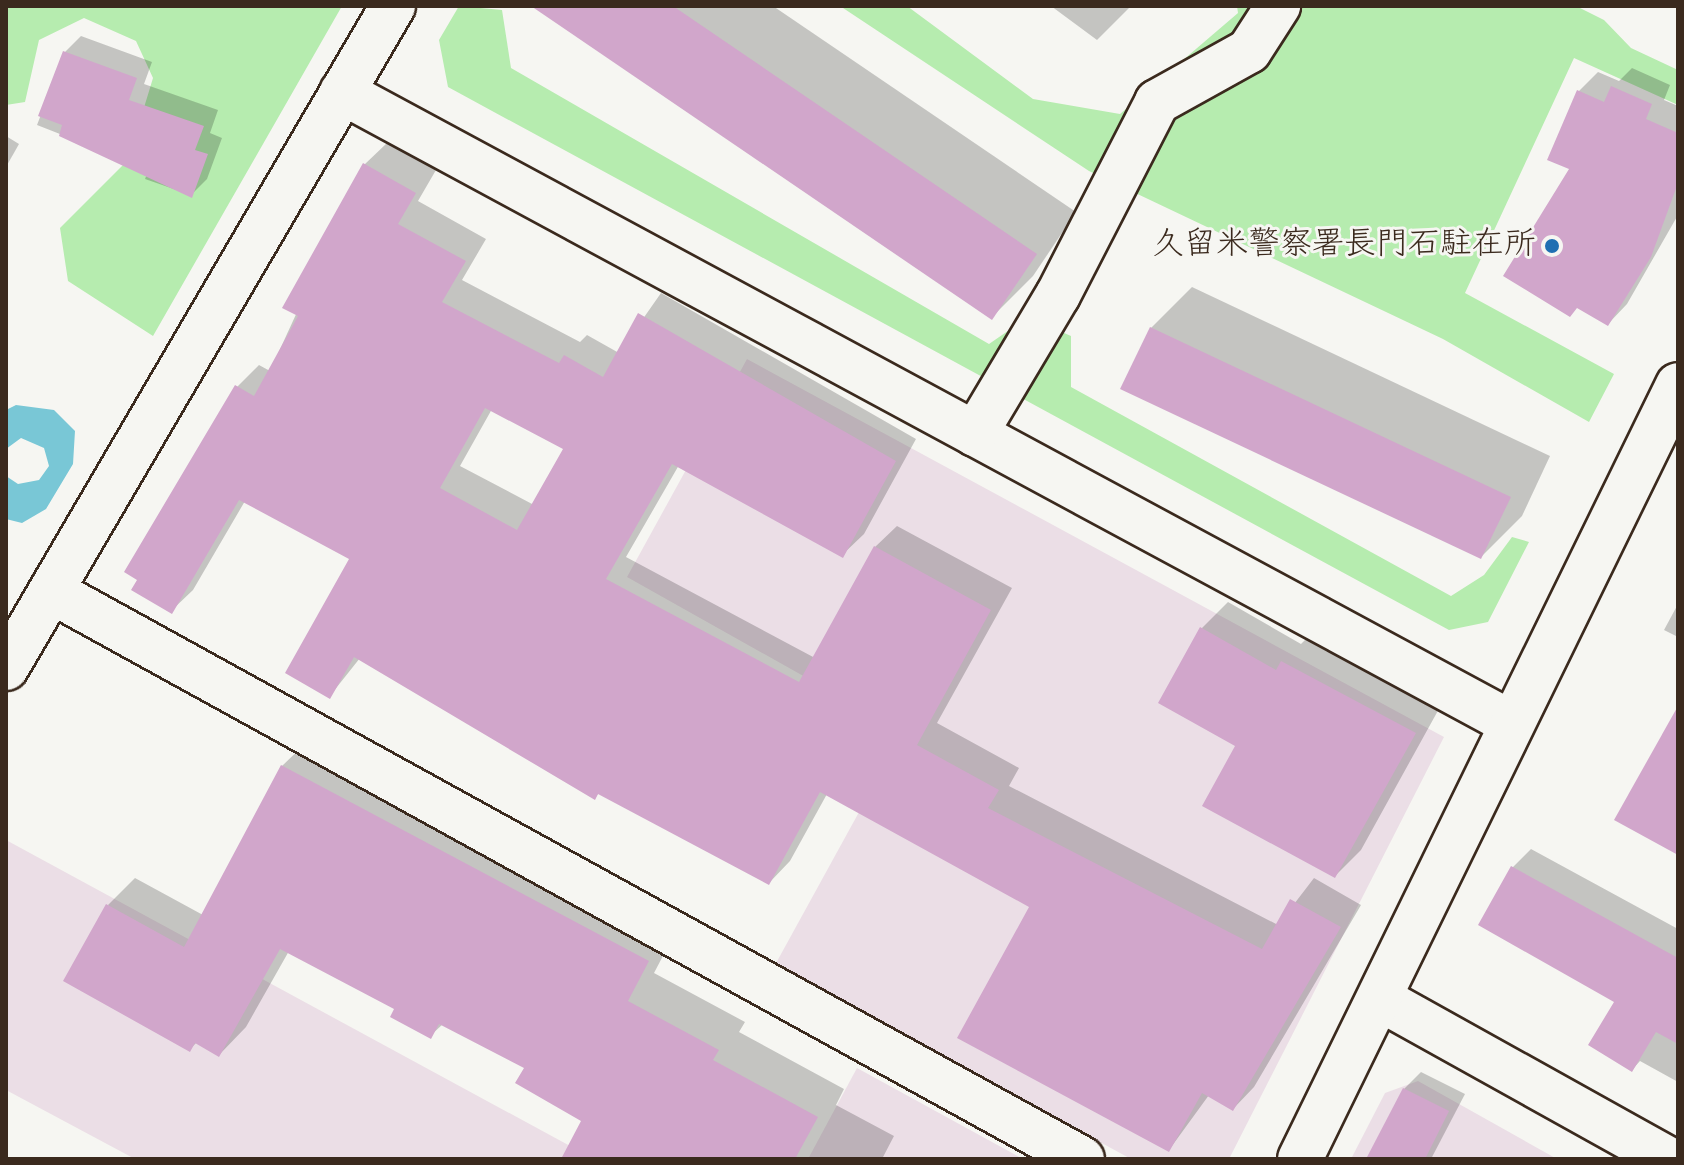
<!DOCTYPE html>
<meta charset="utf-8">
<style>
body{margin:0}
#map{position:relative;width:1684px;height:1165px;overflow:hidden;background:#f6f6f2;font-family:"Indie Flower","Klee One",sans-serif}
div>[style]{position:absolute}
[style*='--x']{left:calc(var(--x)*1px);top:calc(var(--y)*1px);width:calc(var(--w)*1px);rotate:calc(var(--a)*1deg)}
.built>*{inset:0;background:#ebdee6}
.green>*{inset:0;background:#b6ecaf}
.water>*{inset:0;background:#79c7d6}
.shadow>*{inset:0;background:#0003}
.building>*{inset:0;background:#d1a6cb}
.roads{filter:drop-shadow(2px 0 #3b2a1e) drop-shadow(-2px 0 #3b2a1e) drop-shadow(0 2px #3b2a1e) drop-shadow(0 -2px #3b2a1e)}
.minor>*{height:44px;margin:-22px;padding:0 22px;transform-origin:22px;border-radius:22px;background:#f6f6f2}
.dots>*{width:22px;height:22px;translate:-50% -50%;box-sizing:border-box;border:4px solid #f6f6f2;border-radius:50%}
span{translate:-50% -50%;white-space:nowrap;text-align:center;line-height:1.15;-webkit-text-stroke:6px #f6f6f2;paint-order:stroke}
.poi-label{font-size:32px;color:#3b2a1e}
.right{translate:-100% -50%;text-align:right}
.frame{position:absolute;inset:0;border:8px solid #3b2a1e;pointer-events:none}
</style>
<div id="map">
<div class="built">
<i style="clip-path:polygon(747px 359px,1444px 737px,1229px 1159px,1131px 1159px,775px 965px,903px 732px,627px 577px)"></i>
<i style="clip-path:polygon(6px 840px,594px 1159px,135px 1159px,6px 1090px)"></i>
<i style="clip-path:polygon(857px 1068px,1023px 1159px,808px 1159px)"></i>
<i style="clip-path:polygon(1418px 1081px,1557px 1159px,1351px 1159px,1385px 1093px)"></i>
</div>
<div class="green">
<i style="clip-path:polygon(6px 6px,342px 6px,153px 336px,68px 281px,60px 228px,128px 160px,153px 78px,136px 41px,84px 18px,39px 40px,25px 102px,6px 105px)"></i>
<i style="clip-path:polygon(459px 6px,502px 10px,511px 68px,989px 344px,1028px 317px,1071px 336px,1071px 387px,1451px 596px,1484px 575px,1512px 537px,1529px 542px,1488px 622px,1449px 630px,448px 87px,439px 40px)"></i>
<i style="clip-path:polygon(840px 6px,907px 6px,1033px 99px,1120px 114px,1238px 13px,1237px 6px,1576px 6px,1604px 20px,1631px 48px,1678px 70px,1678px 105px,1574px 58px,1465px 293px,1614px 374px,1589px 422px,1443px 339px,1089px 171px)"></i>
</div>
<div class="water">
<i style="clip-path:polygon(16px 405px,54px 410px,75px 431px,73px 464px,46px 509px,22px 523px,6px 519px,6px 476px,18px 484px,39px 480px,49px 466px,44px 448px,21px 438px,6px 449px,6px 410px)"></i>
</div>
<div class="shadow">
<i style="clip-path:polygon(534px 6px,773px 6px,1076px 212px,1033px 276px,992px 317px)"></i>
<i style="clip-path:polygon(1051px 6px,1131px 6px,1097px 40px)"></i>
<i style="clip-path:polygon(81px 36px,152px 62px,144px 84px,218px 110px,210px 133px,222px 138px,207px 179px,191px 195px,145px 179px,149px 169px,37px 125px,65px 52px)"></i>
<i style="clip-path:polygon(1632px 68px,1670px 85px,1664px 100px,1678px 106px,1678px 215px,1627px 304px,1608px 324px,1572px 168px,1579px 91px,1598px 72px,1619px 81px)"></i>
<i style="clip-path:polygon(6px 136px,19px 144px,6px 167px)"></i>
<i style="clip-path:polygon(evenodd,387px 143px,436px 170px,418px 201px,486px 239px,462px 280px,580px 342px,587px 335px,619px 353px,661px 293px,916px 439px,864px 534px,842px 555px,679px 465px,626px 557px,815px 658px,875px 547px,897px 526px,1012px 588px,937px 723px,1019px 768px,1009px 786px,1278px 925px,1314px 878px,1361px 905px,1254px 1087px,1233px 1109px,1209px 1095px,1169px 1150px,1032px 906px,827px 794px,790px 861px,769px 883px,599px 793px,594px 798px,360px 658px,329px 697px,352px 558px,245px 501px,193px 590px,171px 611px,237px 387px,259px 365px,270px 371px,365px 164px,387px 143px,492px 409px,566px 448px,534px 505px,460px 466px,492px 409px)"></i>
<i style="clip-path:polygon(1192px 287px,1550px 456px,1522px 516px,1481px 557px,1151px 328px)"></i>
<i style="clip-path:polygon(1228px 602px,1301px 644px,1309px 636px,1440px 707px,1361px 850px,1335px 876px,1238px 745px,1202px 628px)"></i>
<i style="clip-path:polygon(1678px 604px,1678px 637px,1664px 630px)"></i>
<i style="clip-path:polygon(310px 739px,675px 933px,654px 973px,745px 1022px,739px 1032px,844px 1089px,836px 1105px,894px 1136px,882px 1159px,563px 1159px,584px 1120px,526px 1068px,443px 1024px,430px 1036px,397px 1008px,289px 951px,246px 1027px,219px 1055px,197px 1042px,190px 1049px,108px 905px,135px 878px,203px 915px,282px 766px)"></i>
<i style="clip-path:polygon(1531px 849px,1678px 929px,1678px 1082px,1640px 1061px,1632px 1070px,1617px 1001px,1512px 868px)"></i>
<i style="clip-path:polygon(1421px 1072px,1465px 1094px,1431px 1159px,1369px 1159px,1404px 1089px)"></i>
</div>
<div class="building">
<i style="clip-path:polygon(531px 6px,673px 6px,1037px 254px,992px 320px)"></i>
<i style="clip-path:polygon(63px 51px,137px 78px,129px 100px,204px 126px,195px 150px,208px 154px,192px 198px,59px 136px,62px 125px,38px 116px)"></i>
<i style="clip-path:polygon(1611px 86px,1652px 104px,1646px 119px,1678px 133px,1678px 183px,1651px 257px,1608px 326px,1577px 308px,1570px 317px,1503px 276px,1569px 169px,1547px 160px,1577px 90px,1604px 102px)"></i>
<i style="clip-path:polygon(evenodd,363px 163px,416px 193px,398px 224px,466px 261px,442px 302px,559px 363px,564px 355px,603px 377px,638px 313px,896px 461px,843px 558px,672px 464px,606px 579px,799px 682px,874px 546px,991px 610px,917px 745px,999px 790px,988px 808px,1262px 949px,1290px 899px,1341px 927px,1233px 1111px,1202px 1093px,1169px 1152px,957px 1038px,1029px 907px,820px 792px,769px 885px,598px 794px,595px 800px,354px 657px,330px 699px,285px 673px,349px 559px,239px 500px,172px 614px,131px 590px,137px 580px,124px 572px,235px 385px,254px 396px,298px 316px,282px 308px,363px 163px,485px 408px,563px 449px,517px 530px,440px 488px,485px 408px)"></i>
<i style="clip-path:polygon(1150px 327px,1511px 497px,1481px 559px,1120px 389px)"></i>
<i style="clip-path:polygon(1200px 627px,1276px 670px,1281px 661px,1416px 733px,1335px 878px,1202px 806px,1235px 746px,1158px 703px)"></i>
<i style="clip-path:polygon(1678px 706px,1678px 855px,1614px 820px)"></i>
<i style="clip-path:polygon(281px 765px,649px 961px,628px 1001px,719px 1050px,713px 1060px,818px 1117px,795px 1159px,561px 1159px,581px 1121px,515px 1083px,524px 1068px,439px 1024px,431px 1039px,390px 1017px,394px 1009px,280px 949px,219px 1057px,195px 1043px,190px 1052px,63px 981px,106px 904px,184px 947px)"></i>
<i style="clip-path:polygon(1511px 866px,1678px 958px,1678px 1044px,1656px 1032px,1632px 1072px,1588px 1045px,1614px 1002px,1478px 925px)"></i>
<i style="clip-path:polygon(1403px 1088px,1449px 1111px,1425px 1159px,1366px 1159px)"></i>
</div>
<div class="roads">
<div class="minor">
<i style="--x:342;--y:92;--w:1326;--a:28.36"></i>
<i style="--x:975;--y:434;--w:162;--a:-59.2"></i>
<i style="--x:1058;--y:295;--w:217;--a:-62.8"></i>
<i style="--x:1157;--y:102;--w:105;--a:-29"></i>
<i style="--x:1249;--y:51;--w:54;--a:-57.2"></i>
<i style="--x:51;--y:591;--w:1177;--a:28.85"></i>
<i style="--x:6;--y:668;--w:767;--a:-59.69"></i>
<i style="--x:1382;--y:1000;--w:327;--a:29.1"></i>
<i style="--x:1300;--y:1159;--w:861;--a:-63.97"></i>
</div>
</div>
<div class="dots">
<i style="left:1552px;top:246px;background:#1f6fb2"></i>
</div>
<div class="poi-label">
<span class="right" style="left:1536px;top:246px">久留米警察署長門石駐在所</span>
</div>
<div class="frame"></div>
</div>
